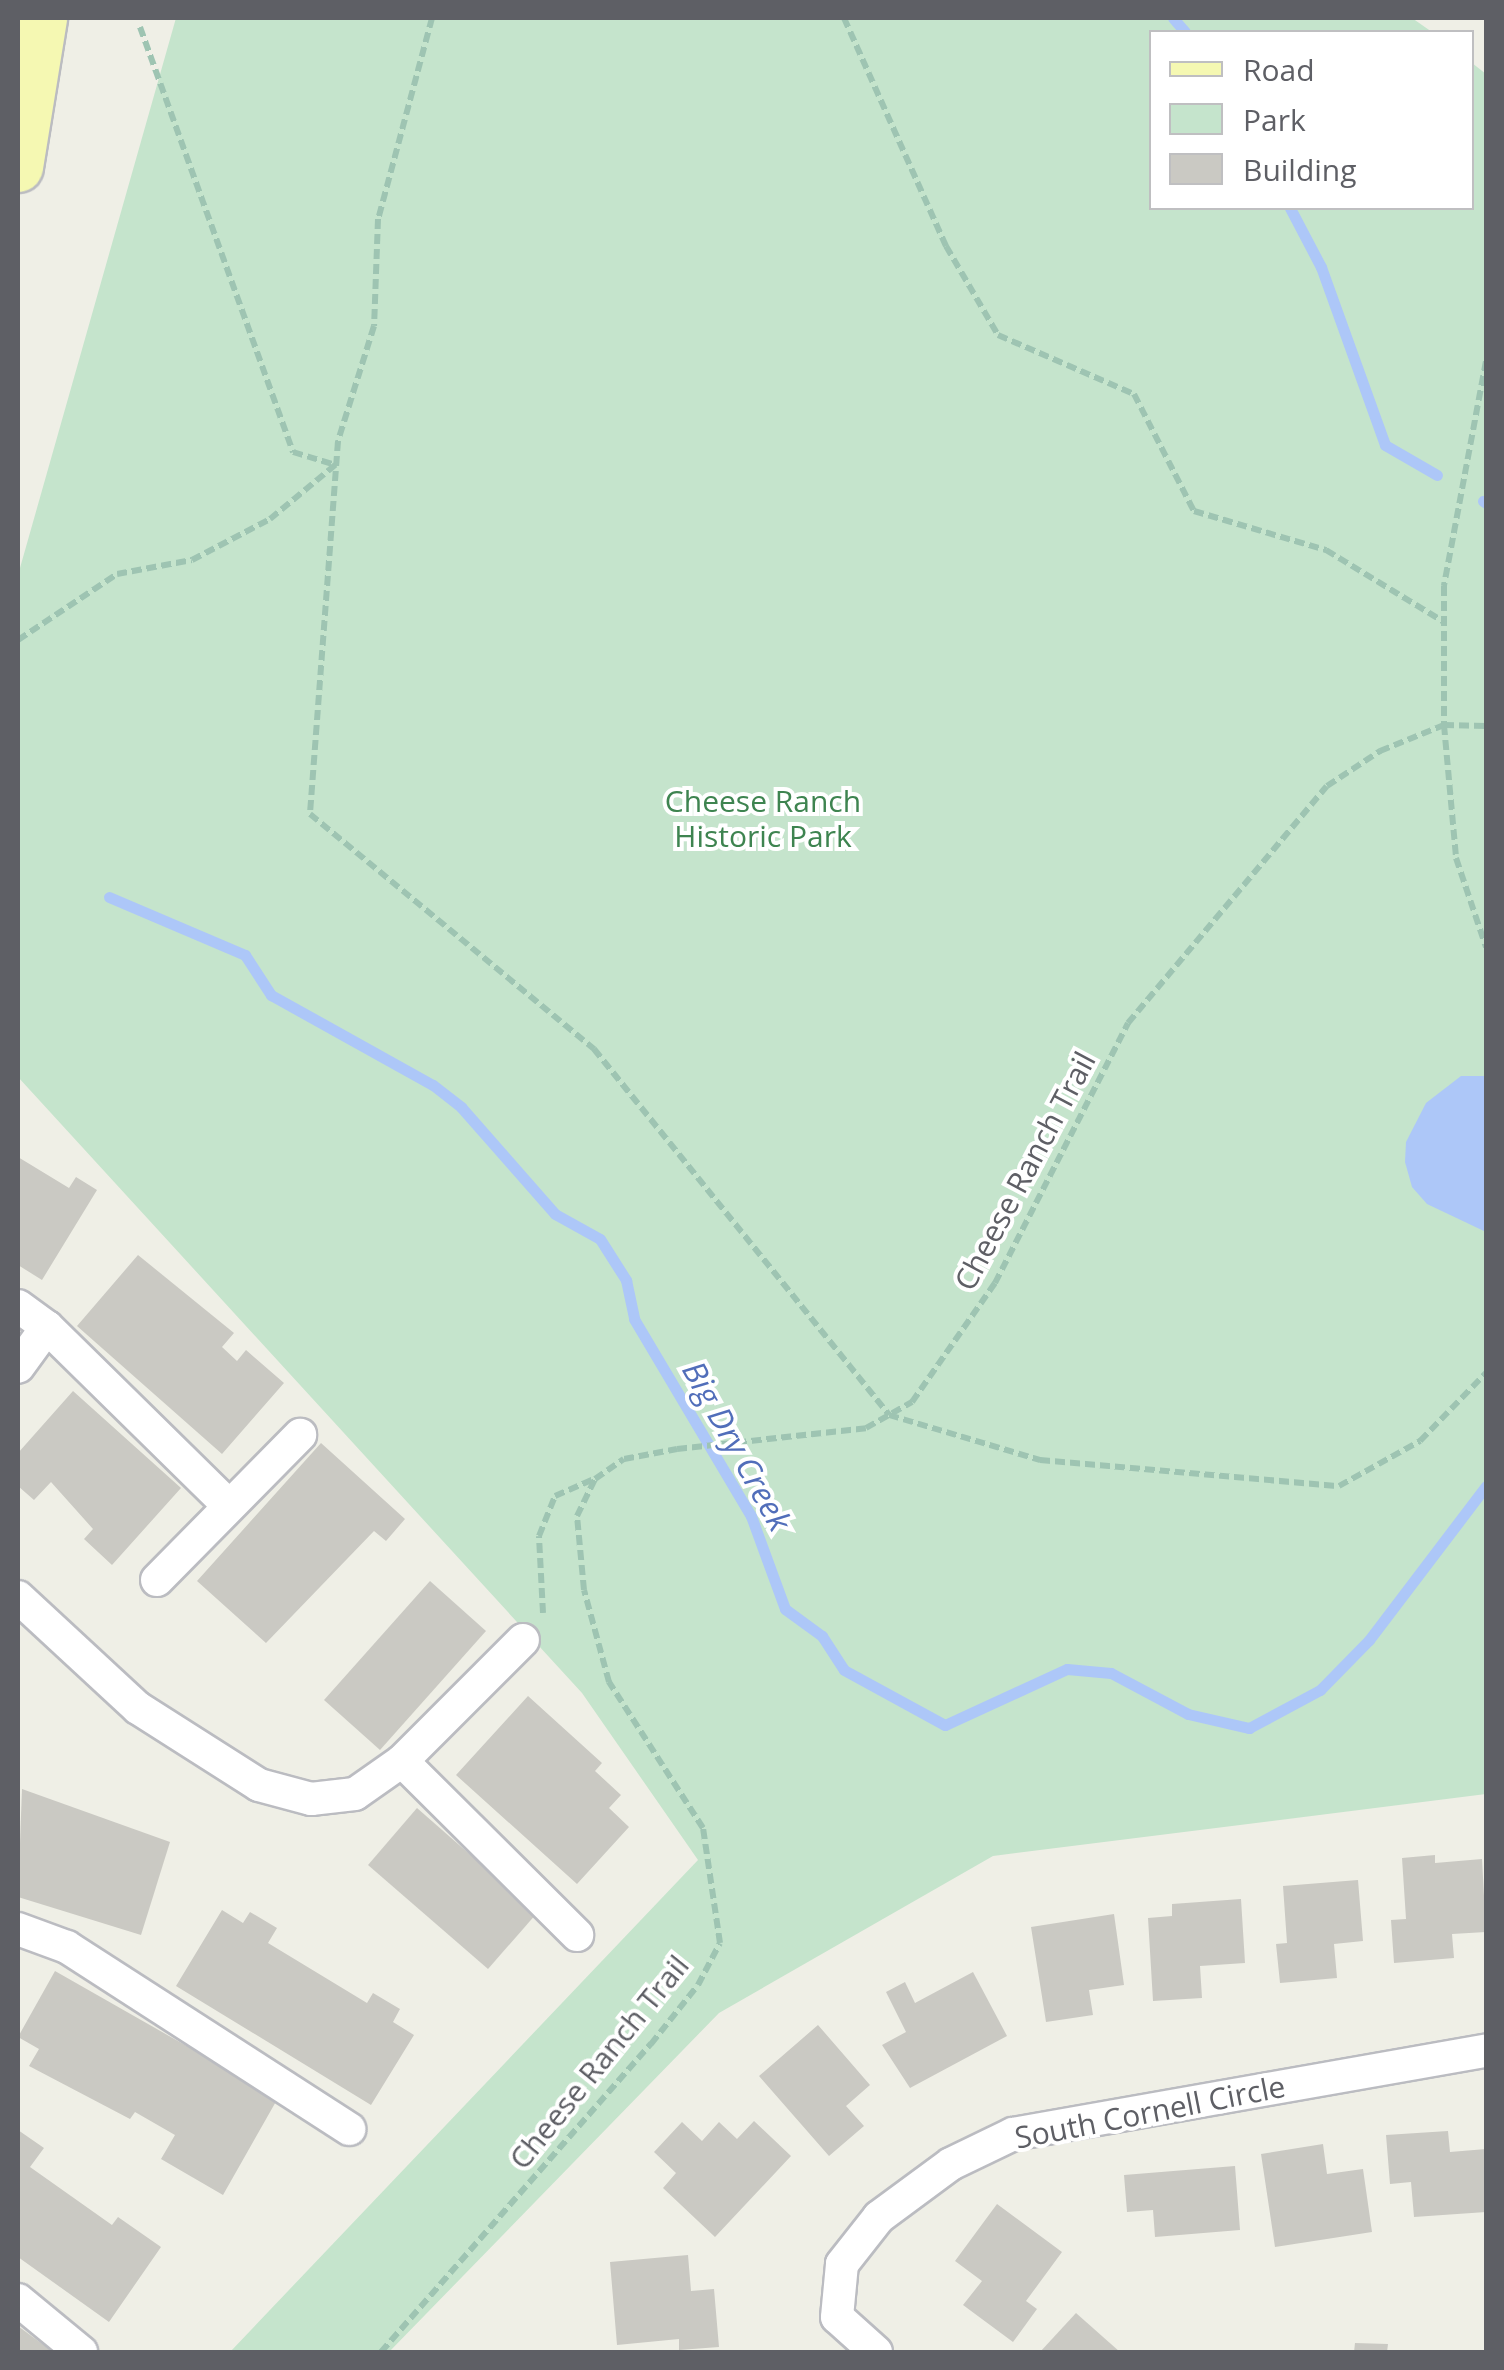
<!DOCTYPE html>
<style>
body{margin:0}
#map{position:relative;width:1504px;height:2370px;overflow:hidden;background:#efefe6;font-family:"Open Sans",sans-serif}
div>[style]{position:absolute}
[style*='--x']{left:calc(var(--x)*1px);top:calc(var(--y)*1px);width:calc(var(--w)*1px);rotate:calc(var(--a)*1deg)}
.green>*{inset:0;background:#c5e4cc}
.water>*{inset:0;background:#adc7f8}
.stream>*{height:11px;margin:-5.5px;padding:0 5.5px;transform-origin:5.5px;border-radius:5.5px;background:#adc7f8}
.building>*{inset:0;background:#cac9c3}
.path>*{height:6px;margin-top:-3px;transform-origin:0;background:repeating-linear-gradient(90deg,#9ec4b2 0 10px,transparent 0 15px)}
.roads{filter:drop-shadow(2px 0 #bbbcc1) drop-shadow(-2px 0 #bbbcc1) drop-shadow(0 2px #bbbcc1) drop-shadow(0 -2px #bbbcc1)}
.street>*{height:32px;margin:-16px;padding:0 16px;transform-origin:16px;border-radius:16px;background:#fff}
.primary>*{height:50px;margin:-25px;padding:0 25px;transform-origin:25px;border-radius:25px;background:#f5f8b2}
span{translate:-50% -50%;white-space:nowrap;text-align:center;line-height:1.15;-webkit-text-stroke:8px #fff;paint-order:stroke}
.park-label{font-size:30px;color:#3e8450}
.street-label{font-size:30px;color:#5e5f65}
.water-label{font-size:32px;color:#516eba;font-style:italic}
.frame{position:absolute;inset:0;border:20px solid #5e5f65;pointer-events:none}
.legend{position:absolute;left:1149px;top:30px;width:325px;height:180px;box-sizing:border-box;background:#fff;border:2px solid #bfbfc1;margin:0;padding:12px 18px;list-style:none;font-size:30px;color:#5e5f65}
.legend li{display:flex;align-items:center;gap:20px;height:50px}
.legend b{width:50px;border:2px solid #bfbfc1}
</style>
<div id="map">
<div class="green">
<i style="clip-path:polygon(176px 18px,1412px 18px,1432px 32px,1152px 32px,1152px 208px,1472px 208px,1472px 63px,1486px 74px,1486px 1794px,993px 1856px,719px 2013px,389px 2352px,230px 2352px,698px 1860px,582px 1693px,18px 1077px,18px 575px)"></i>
</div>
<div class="water">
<i style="clip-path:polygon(1461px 1076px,1486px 1076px,1486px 1232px,1427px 1204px,1412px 1187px,1405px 1162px,1406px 1142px,1426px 1103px)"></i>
</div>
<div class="stream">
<i style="--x:1173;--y:18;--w:18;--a:49"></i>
<i style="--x:1290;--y:208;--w:67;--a:62.3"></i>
<i style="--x:1321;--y:267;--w:189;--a:70.2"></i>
<i style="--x:1385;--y:445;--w:60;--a:30"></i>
<i style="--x:1483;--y:501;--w:4;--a:34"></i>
<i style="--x:109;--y:897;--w:148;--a:23.1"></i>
<i style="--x:245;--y:955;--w:48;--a:57"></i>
<i style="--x:271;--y:995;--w:185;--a:29.1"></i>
<i style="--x:433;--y:1085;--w:36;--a:38"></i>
<i style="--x:461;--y:1107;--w:142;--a:48.7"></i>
<i style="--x:555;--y:1214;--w:51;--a:29.1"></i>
<i style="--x:600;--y:1239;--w:49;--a:57.6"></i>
<i style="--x:626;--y:1280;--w:40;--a:78"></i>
<i style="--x:634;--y:1319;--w:229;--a:59.3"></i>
<i style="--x:751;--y:1516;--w:99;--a:69.9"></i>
<i style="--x:785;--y:1609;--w:46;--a:36.1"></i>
<i style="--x:822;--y:1636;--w:40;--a:57.1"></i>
<i style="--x:844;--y:1670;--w:115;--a:28.6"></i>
<i style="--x:945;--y:1725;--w:134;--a:-24.7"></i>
<i style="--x:1067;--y:1669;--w:44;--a:5.2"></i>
<i style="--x:1111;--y:1673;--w:87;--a:28"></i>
<i style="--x:1188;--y:1714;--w:63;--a:12.9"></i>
<i style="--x:1249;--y:1728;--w:81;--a:-28.2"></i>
<i style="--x:1320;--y:1690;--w:70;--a:-45.6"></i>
<i style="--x:1369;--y:1640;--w:193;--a:-52.8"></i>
</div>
<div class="building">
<i style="clip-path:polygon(18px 1157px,69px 1188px,76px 1177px,97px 1190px,42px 1280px,18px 1265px)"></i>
<i style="clip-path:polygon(138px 1255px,234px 1333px,222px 1347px,237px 1361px,246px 1350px,284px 1383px,222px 1454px,77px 1326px)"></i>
<i style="clip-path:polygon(73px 1391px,181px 1488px,112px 1565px,84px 1539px,93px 1529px,51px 1482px,34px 1500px,18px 1486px,18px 1453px)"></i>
<i style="clip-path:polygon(321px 1443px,405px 1519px,386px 1541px,374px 1531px,266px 1643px,197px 1581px)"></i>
<i style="clip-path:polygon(430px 1581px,486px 1631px,380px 1750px,324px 1700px)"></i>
<i style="clip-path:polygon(528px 1696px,602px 1763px,595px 1771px,621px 1795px,609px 1808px,629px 1827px,577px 1884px,456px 1775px)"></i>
<i style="clip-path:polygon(22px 1789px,170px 1842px,141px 1935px,18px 1897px)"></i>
<i style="clip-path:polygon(417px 1808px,537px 1913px,488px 1969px,368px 1865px)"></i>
<i style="clip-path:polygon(1435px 1855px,1435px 1863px,1482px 1859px,1486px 1932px,1452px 1934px,1454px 1958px,1394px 1963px,1391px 1920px,1406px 1919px,1402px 1858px)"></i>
<i style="clip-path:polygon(1358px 1880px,1363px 1941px,1334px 1944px,1337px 1978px,1280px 1983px,1276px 1944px,1287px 1943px,1283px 1886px)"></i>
<i style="clip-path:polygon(1241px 1899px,1245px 1963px,1200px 1966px,1202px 1998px,1153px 2001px,1148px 1918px,1172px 1916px,1172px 1904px)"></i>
<i style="clip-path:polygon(222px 1910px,243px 1923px,250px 1912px,277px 1928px,268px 1943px,367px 2003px,373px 1993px,400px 2009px,393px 2022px,414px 2035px,371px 2105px,176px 1986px)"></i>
<i style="clip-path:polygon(1114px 1914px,1124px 1985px,1089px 1990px,1093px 2015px,1046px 2022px,1031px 1927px)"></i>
<i style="clip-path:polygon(55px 1971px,278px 2098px,223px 2195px,161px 2159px,175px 2135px,135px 2112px,130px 2119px,29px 2066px,39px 2049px,18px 2037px)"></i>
<i style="clip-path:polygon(973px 1972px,1007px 2036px,910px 2088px,882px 2045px,906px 2032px,886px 1992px,905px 1982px,915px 2003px)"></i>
<i style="clip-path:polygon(818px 2025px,870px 2085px,846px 2106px,864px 2126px,829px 2156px,759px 2076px)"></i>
<i style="clip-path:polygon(754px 2121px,791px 2156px,715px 2237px,663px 2188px,676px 2173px,654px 2152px,682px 2122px,702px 2141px,719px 2122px,737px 2139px)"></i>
<i style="clip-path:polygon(18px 2130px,44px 2148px,30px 2167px,112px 2225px,118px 2217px,161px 2247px,109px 2322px,18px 2257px)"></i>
<i style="clip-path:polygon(1448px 2131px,1450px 2152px,1486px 2149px,1486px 2212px,1414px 2217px,1411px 2182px,1390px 2184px,1386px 2135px)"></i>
<i style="clip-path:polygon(1323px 2144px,1327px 2174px,1363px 2169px,1372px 2232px,1275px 2247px,1261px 2154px)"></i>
<i style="clip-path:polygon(1235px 2166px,1240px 2230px,1155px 2237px,1153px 2210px,1127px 2212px,1124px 2175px)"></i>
<i style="clip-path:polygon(997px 2204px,1062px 2252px,1026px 2301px,1037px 2309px,1013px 2342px,963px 2305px,982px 2281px,955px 2261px)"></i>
<i style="clip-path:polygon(688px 2255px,691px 2291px,714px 2289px,719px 2347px,679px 2350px,679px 2339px,617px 2345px,610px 2262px)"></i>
<i style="clip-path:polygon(1076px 2313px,1120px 2352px,1040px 2352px)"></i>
<i style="clip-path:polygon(18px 2326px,53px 2352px,18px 2352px)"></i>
<i style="clip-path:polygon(1355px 2343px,1388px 2344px,1387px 2352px,1354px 2352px)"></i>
</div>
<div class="path">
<i style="--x:432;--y:18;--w:208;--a:105"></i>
<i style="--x:378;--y:219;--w:107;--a:92.1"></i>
<i style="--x:374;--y:326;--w:121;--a:107.4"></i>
<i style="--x:338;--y:441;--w:374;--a:94.3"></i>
<i style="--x:310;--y:814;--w:369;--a:39.6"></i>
<i style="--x:594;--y:1049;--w:470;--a:51.1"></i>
<i style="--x:889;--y:1415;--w:158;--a:16.6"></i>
<i style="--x:1040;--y:1460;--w:300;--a:5"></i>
<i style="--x:1339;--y:1486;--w:93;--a:-29.1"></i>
<i style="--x:1420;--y:1441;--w:95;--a:-45.9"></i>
<i style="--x:844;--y:18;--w:250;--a:65.9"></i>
<i style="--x:946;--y:246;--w:103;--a:59.7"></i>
<i style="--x:998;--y:335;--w:148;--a:23.5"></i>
<i style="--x:1134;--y:394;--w:131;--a:62.9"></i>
<i style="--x:1194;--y:511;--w:138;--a:16.5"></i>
<i style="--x:1326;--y:550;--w:138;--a:31.4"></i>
<i style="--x:140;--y:27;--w:452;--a:70.2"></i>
<i style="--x:293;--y:452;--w:45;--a:16.8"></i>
<i style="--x:1486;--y:361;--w:229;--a:100.6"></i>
<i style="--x:1444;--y:586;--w:139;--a:90"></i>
<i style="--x:1444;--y:725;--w:134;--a:84.8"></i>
<i style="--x:1456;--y:858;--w:94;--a:71.4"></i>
<i style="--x:18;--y:640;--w:119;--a:-33.7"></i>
<i style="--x:117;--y:574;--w:76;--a:-10.6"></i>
<i style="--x:192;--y:560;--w:88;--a:-27.7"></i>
<i style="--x:270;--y:519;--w:85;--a:-39.7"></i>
<i style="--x:543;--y:1613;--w:77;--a:-93"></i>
<i style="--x:539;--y:1536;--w:43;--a:-68.2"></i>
<i style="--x:555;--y:1496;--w:43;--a:-23.6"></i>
<i style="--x:381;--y:2352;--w:410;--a:-48.8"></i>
<i style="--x:651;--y:2044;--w:75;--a:-51.5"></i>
<i style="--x:698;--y:1985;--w:47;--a:-62.4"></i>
<i style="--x:720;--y:1943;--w:116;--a:-98.4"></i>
<i style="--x:703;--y:1828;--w:174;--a:-122.8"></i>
<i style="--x:609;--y:1682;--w:95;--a:-105.2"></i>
<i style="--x:584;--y:1590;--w:74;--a:-95.4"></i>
<i style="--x:577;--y:1516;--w:41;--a:-64.1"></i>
<i style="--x:595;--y:1479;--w:35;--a:-35"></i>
<i style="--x:624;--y:1459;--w:54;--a:-10.7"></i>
<i style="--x:677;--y:1449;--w:190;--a:-6.3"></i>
<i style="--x:866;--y:1428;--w:53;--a:-29.5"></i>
<i style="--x:912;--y:1402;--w:145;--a:-55.1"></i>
<i style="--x:995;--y:1283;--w:292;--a:-62.9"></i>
<i style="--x:1128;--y:1023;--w:309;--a:-50"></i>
<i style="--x:1327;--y:786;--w:64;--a:-33.4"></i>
<i style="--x:1380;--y:751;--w:69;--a:-22.1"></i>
<i style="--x:1444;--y:725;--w:42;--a:1.4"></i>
</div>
<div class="roads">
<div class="street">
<i style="--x:18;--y:1306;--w:36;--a:36"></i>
<i style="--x:47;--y:1327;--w:49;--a:125.9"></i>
<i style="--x:47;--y:1327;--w:255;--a:44.5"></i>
<i style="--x:157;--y:1580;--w:204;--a:-45.4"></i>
<i style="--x:18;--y:1597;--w:163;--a:42.8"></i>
<i style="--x:138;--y:1708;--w:143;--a:32.5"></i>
<i style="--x:259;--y:1785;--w:54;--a:15.1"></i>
<i style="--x:311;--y:1799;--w:44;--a:-6.5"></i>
<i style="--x:355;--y:1794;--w:57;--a:-35.1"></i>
<i style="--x:402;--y:1761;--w:171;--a:-45"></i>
<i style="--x:402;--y:1761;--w:247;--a:44.8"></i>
<i style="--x:18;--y:1929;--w:52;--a:20.2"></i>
<i style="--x:67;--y:1947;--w:336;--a:32.8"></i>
<i style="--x:18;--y:2300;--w:82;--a:39.5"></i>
<i style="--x:876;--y:2352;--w:52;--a:-138.1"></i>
<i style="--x:837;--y:2317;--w:53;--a:-84.6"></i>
<i style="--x:842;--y:2264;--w:60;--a:-51.8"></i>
<i style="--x:879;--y:2217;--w:89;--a:-36.4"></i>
<i style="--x:951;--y:2164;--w:69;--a:-25.8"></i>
<i style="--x:1013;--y:2134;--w:480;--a:-10"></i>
</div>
<div class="primary">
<i style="--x:18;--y:167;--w:151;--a:-80.8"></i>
</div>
</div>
<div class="park-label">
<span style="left:763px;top:818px">Cheese Ranch<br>Historic Park</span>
</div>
<div class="street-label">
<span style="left:1025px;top:1171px;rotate:-62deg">Cheese Ranch Trail</span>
<span style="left:599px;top:2062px;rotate:-51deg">Cheese Ranch Trail</span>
<span style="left:1150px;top:2112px;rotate:-11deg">South Cornell Circle</span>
</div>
<div class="water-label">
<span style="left:737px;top:1446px;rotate:61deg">Big Dry Creek</span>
</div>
<div class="frame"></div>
<ul class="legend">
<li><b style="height:12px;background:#f5f8b2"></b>Road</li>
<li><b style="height:28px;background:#c5e4cc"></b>Park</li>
<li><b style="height:28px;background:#cac9c3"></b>Building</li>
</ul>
</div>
